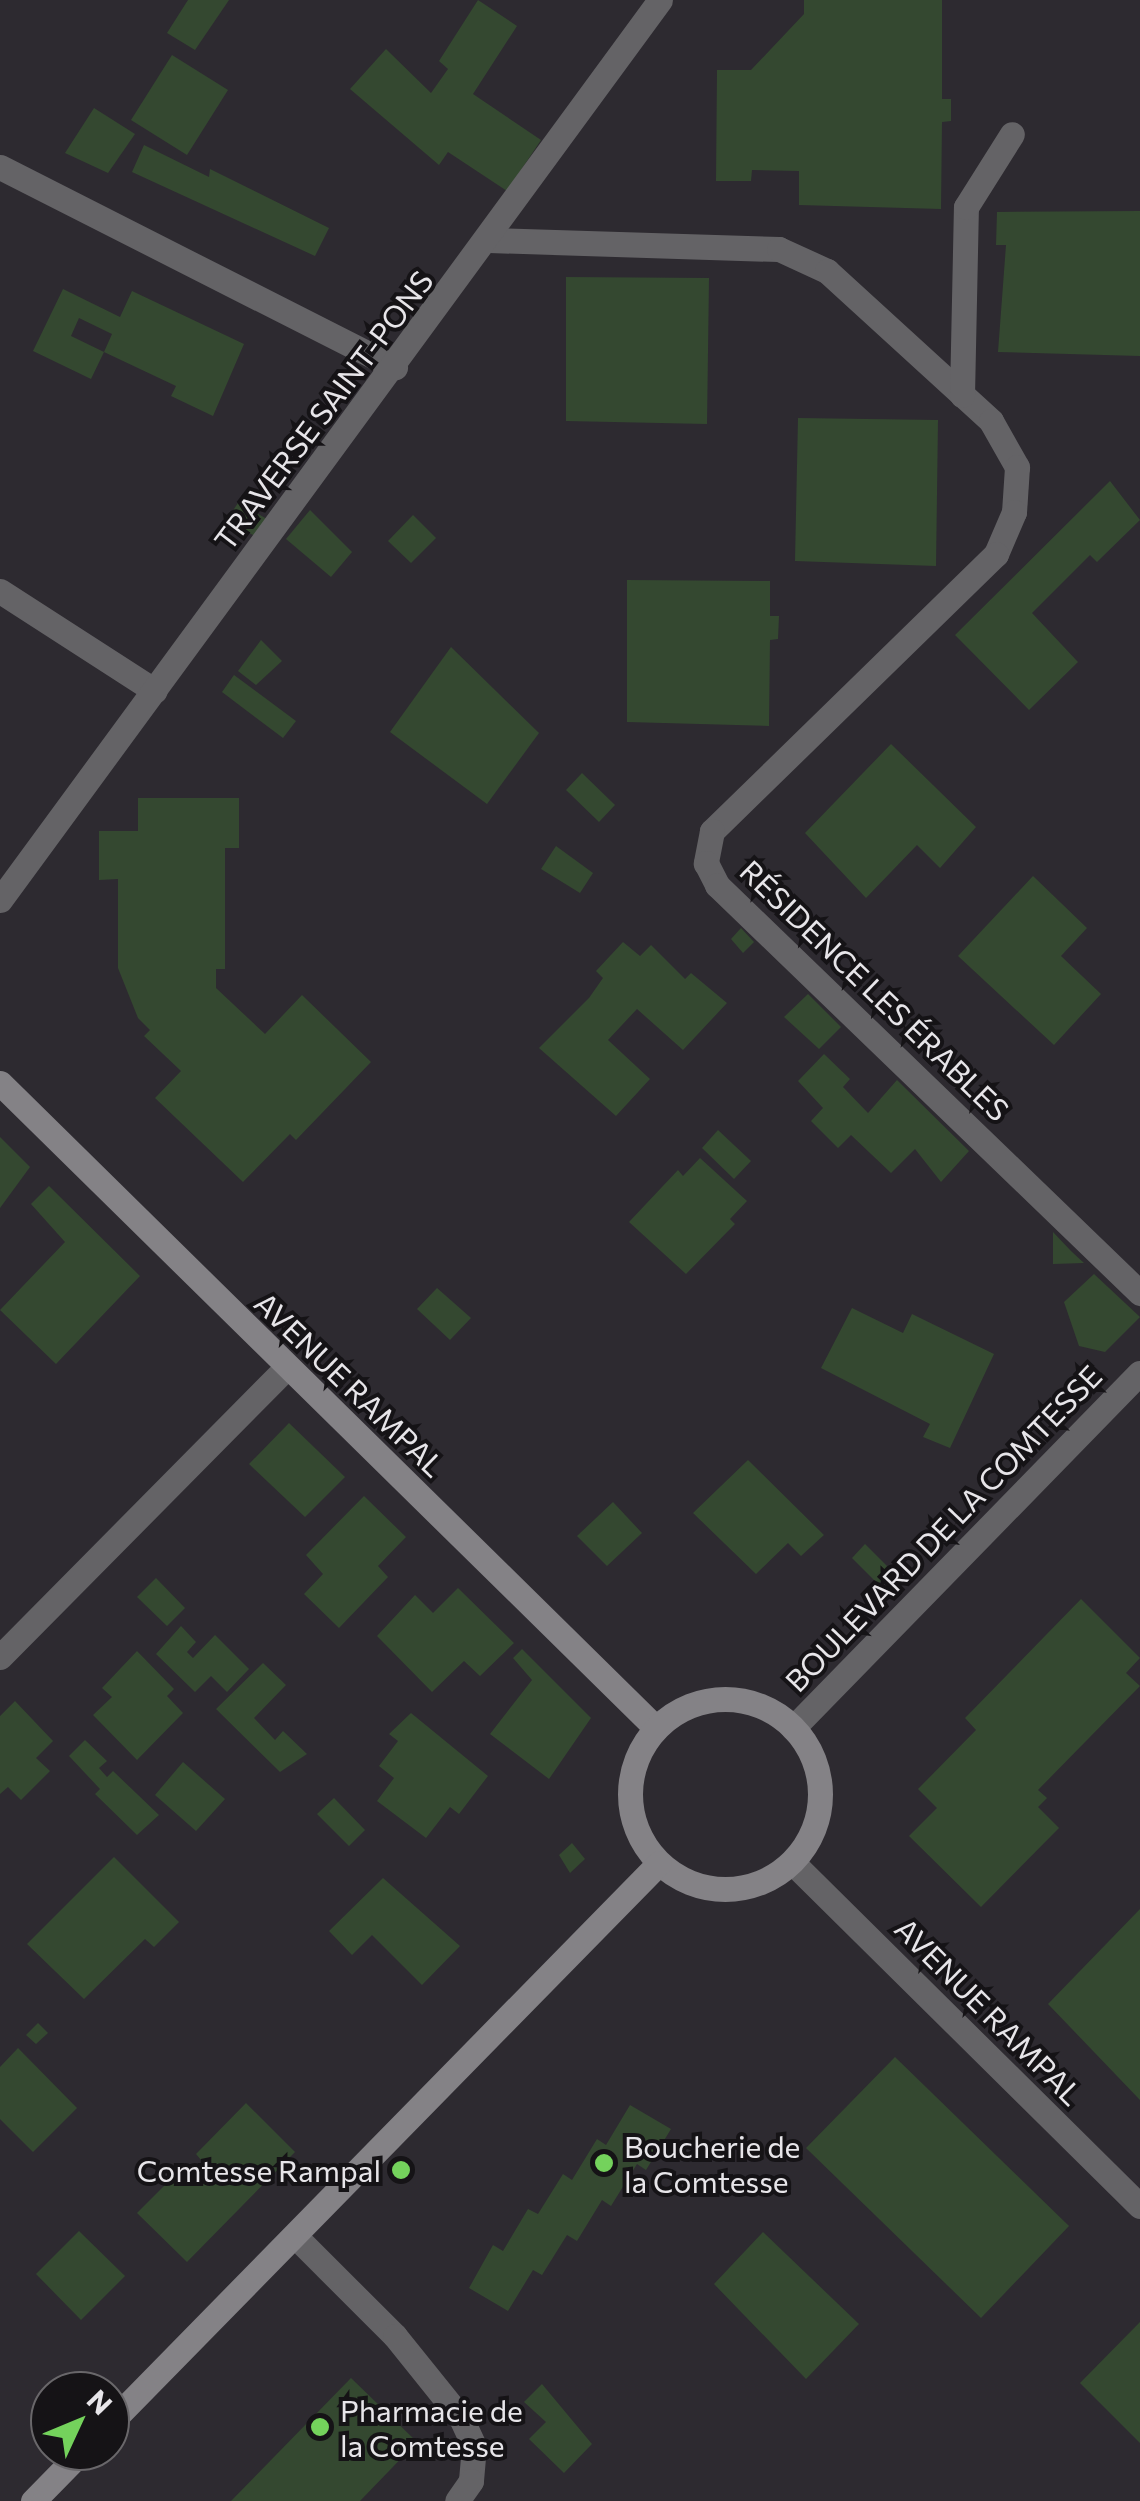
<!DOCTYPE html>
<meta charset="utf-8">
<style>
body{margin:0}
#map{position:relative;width:1140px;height:2501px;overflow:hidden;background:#2d2a30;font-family:Commissioner,sans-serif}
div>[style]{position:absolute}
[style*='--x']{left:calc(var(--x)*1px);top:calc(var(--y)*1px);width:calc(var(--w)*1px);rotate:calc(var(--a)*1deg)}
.building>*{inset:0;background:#344830}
.lane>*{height:25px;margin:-12.5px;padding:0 12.5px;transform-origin:12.5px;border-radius:12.5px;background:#646366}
.street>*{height:25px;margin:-12.5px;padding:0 12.5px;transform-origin:12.5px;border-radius:12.5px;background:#646366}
.secondary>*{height:25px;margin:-12.5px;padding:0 12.5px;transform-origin:12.5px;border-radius:12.5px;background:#848286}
.secondary>.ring{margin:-12.5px;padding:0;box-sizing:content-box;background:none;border:25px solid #848286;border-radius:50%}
.dots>*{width:28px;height:28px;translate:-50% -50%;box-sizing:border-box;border:5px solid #151316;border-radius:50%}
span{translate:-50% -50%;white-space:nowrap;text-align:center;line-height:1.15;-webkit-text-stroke:8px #151316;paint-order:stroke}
.street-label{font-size:30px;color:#e7e5e9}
.poi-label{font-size:30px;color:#e7e5e9}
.left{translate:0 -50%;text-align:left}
.right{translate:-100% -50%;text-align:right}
.north{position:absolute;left:30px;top:2371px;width:100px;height:100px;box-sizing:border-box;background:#151316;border:2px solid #69676a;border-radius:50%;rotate:46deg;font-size:28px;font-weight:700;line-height:40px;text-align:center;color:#e7e5e9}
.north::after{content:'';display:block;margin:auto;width:35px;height:45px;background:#74d25c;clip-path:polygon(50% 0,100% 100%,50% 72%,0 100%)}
</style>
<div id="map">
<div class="building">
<i style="clip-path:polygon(188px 0,229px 0,195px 50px,167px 33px)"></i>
<i style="clip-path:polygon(478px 0,517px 26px,473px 94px,541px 140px,507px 191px,448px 152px,439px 165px,350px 89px,386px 49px,431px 93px,448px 69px,439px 61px)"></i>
<i style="clip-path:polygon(804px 0,942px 0,942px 99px,951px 99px,951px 121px,942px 122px,941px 209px,799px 205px,799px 171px,752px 170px,751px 181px,716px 181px,717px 70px,751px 70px,804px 14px)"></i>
<i style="clip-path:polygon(172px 55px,228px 90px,187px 155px,131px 120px)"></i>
<i style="clip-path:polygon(94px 108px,135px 134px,108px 173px,65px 153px)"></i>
<i style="clip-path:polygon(144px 145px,209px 177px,210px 169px,329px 228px,315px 256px,132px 172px)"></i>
<i style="clip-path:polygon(1140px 211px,1140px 356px,998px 352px,1006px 245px,996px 245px,997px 212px)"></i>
<i style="clip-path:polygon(566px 277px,709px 278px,707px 424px,566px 421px)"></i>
<i style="clip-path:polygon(63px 289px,120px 317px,132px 291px,244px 344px,213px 416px,171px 396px,176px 386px,104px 352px,112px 334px,79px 318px,71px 336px,104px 352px,91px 379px,33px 351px)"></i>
<i style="clip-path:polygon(798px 418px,938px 420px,936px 566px,795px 561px)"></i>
<i style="clip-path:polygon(1110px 481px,1140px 520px,1097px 562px,1090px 555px,1032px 613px,1078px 662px,1029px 710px,955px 635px)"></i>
<i style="clip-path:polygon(238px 503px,267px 519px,255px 536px,226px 521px)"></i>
<i style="clip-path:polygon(310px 510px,352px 552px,331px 577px,286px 539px)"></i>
<i style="clip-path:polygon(413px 515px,436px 538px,411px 563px,388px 541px)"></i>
<i style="clip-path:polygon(627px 580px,770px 581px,770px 616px,779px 616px,778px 639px,770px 640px,769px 726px,627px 722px)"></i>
<i style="clip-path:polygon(261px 640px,282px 661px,256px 685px,238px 671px)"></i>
<i style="clip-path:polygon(451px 647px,539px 733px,487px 804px,390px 732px)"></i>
<i style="clip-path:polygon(234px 675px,296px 721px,283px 738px,222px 692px)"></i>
<i style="clip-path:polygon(891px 744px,976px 827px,940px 868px,917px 845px,866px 898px,805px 833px)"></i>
<i style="clip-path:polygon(582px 773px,615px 805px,599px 822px,566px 790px)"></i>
<i style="clip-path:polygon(138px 798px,239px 798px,239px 848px,225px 848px,225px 969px,216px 969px,216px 988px,265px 1034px,302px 995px,371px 1062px,296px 1140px,290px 1134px,243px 1182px,155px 1098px,181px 1071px,144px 1036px,150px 1030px,138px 1018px,118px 968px,118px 879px,99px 880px,99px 831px,138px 831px)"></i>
<i style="clip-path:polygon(556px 846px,593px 873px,580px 893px,541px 869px)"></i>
<i style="clip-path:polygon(1033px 876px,1087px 928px,1061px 956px,1101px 994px,1054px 1045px,958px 956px)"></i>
<i style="clip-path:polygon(741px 928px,754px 942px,743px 953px,731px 939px)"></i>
<i style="clip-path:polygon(623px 942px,640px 956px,651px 945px,685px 979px,691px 973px,727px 1003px,683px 1050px,637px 1009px,608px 1040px,650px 1079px,616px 1116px,539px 1048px,589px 998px,603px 978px,596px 971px)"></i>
<i style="clip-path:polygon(808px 994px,841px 1027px,819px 1049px,784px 1017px)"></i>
<i style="clip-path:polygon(824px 1054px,850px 1079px,843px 1087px,868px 1113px,897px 1080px,969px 1151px,941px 1182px,915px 1149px,891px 1173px,851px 1135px,838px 1148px,811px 1121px,823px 1108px,798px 1081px)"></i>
<i style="clip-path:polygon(718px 1130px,751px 1161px,734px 1179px,702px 1148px)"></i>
<i style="clip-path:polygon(0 1137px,30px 1167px,0 1208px)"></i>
<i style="clip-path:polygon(700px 1158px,747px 1201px,730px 1219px,735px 1224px,686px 1274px,629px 1222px,678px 1170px,683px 1176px)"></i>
<i style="clip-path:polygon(49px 1186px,140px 1276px,56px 1364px,0 1310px,65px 1242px,31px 1204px)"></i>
<i style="clip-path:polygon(1053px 1232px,1071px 1251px,1084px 1263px,1053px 1264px)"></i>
<i style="clip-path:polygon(1094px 1274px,1140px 1317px,1105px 1352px,1079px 1346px,1064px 1302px)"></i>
<i style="clip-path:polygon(437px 1288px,471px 1318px,450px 1340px,417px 1309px)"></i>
<i style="clip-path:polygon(852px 1308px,903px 1333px,912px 1314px,994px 1354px,950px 1448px,923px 1437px,930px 1424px,821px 1368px)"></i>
<i style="clip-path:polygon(289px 1423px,345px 1477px,305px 1517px,249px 1464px)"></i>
<i style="clip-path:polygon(748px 1460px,824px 1535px,801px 1556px,788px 1543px,756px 1574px,693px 1513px)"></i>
<i style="clip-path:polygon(364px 1496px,406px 1537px,378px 1566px,388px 1577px,339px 1628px,304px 1594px,323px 1574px,306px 1555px)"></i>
<i style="clip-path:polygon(613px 1502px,642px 1533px,607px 1566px,577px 1536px)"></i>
<i style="clip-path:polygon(865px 1544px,892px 1571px,878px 1584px,852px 1558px)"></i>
<i style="clip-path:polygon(156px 1578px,185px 1608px,167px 1626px,137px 1597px)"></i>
<i style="clip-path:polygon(458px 1588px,514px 1643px,480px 1676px,464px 1661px,432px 1692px,377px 1636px,415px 1595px,433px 1613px)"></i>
<i style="clip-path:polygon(1081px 1599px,1140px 1658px,1126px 1673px,1140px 1686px,1038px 1790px,1047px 1798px,1038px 1807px,1059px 1828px,981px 1907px,909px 1836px,937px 1808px,918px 1789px,976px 1730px,965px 1718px)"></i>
<i style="clip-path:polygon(181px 1626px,196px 1642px,187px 1652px,193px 1658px,215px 1635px,249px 1669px,227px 1692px,211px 1676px,195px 1692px,156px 1654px)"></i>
<i style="clip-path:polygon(522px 1649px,591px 1718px,549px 1779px,490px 1734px,532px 1680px,513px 1658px)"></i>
<i style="clip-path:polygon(137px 1651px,174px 1689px,167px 1696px,183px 1713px,137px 1760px,93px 1715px,112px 1697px,102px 1688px)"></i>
<i style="clip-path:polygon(263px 1663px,286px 1685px,254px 1718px,275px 1740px,283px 1731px,307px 1754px,280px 1772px,216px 1709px)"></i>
<i style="clip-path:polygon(15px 1701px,53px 1741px,36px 1758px,50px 1771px,21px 1800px,8px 1787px,0 1794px,0 1716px)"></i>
<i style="clip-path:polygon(411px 1713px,488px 1776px,459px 1814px,450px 1807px,426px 1838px,377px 1801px,394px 1778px,379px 1766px,398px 1741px,389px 1734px)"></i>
<i style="clip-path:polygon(85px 1740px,107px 1761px,99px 1768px,107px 1777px,113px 1771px,159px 1815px,137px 1835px,95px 1794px,100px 1789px,69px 1756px)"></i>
<i style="clip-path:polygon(183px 1762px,225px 1799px,196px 1831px,155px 1795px)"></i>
<i style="clip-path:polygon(334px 1798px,365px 1830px,349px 1846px,317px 1814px)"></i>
<i style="clip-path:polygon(572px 1843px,585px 1859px,570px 1873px,559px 1855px)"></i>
<i style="clip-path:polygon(114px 1857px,179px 1922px,154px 1947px,145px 1939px,84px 1999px,27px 1944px)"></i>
<i style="clip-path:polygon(383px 1878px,460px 1946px,422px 1985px,372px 1935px,352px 1955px,329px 1931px)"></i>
<i style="clip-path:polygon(1140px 1909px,1140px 2100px,1048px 2004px)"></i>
<i style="clip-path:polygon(38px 2023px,48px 2033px,36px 2044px,26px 2035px)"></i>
<i style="clip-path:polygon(18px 2048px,77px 2108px,33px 2152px,0 2119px,0 2067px)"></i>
<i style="clip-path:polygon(895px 2057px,1069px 2226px,981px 2318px,806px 2148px)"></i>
<i style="clip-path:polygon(246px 2103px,295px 2152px,187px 2262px,137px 2213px,182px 2168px,192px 2179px,206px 2166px,196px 2154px)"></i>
<i style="clip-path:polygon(630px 2105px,671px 2129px,646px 2170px,637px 2164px,611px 2206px,602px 2200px,577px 2241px,567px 2235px,542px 2275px,533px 2270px,508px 2311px,469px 2288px,493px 2245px,503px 2251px,528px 2209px,538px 2214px,563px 2174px,572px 2180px,597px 2139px,606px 2145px)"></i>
<i style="clip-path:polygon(79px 2231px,125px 2276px,81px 2320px,36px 2274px)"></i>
<i style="clip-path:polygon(763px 2232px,859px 2324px,806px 2379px,714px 2284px)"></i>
<i style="clip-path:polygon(1140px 2322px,1140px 2443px,1080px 2383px)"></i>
<i style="clip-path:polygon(351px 2378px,417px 2442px,360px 2501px,231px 2501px)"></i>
<i style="clip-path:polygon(542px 2384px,592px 2444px,564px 2473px,529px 2439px,546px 2422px,524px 2402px)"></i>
</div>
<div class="lane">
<i style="--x:0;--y:167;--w:443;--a:26.9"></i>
<i style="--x:489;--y:240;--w:290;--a:1.8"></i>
<i style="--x:779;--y:249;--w:53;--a:24.6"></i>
<i style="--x:827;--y:271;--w:222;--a:42.4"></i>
<i style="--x:991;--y:421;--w:53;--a:60.5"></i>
<i style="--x:1017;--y:467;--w:45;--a:93.8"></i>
<i style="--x:1014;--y:512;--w:46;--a:113.2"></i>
<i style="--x:996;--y:554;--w:397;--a:135.7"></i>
<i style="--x:712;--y:831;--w:33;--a:101"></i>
<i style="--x:706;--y:863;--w:25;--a:63"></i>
<i style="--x:717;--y:885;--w:588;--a:43.97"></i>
<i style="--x:962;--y:395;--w:188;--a:-88.8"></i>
<i style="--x:966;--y:207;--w:86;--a:-57.8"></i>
<i style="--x:0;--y:591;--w:184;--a:32.8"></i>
<i style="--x:295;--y:2236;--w:141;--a:45"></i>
<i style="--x:395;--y:2336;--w:105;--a:51.2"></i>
<i style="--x:461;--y:2418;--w:31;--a:65"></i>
<i style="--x:474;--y:2446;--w:35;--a:95"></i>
<i style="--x:471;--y:2481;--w:24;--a:125"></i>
</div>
<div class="street">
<i style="--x:0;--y:900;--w:1116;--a:-53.75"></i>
<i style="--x:0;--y:1657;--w:407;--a:-45.3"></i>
<i style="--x:793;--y:1728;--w:496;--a:-45.7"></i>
<i style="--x:792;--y:1862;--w:489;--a:44.7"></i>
</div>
<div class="secondary">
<i style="--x:0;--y:1083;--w:920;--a:44.52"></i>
<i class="ring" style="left:630px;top:1699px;width:165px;height:165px"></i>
<i style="--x:110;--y:2423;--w:784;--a:-45.57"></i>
<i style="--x:33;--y:2501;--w:70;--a:-45.6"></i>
</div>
<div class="dots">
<i style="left:604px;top:2163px;background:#74d25c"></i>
<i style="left:401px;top:2170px;background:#74d25c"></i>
<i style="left:320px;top:2427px;background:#74d25c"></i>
</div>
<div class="street-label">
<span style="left:323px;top:410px;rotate:-53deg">TRAVERSE SAINT-PONS</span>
<span style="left:875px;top:990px;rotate:44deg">RÉSIDENCE LES ÉRABLES</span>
<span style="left:350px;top:1384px;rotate:44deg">AVENUE RAMPAL</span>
<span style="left:943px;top:1528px;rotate:-46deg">BOULEVARD DE LA COMTESSE</span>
<span style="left:989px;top:2011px;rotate:45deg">AVENUE RAMPAL</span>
</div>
<div class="poi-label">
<span class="left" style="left:624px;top:2163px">Boucherie de<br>la Comtesse</span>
<span class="right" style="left:381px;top:2170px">Comtesse Rampal</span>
<span class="left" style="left:340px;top:2427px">Pharmacie de<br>la Comtesse</span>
</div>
<div class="north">N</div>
</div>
